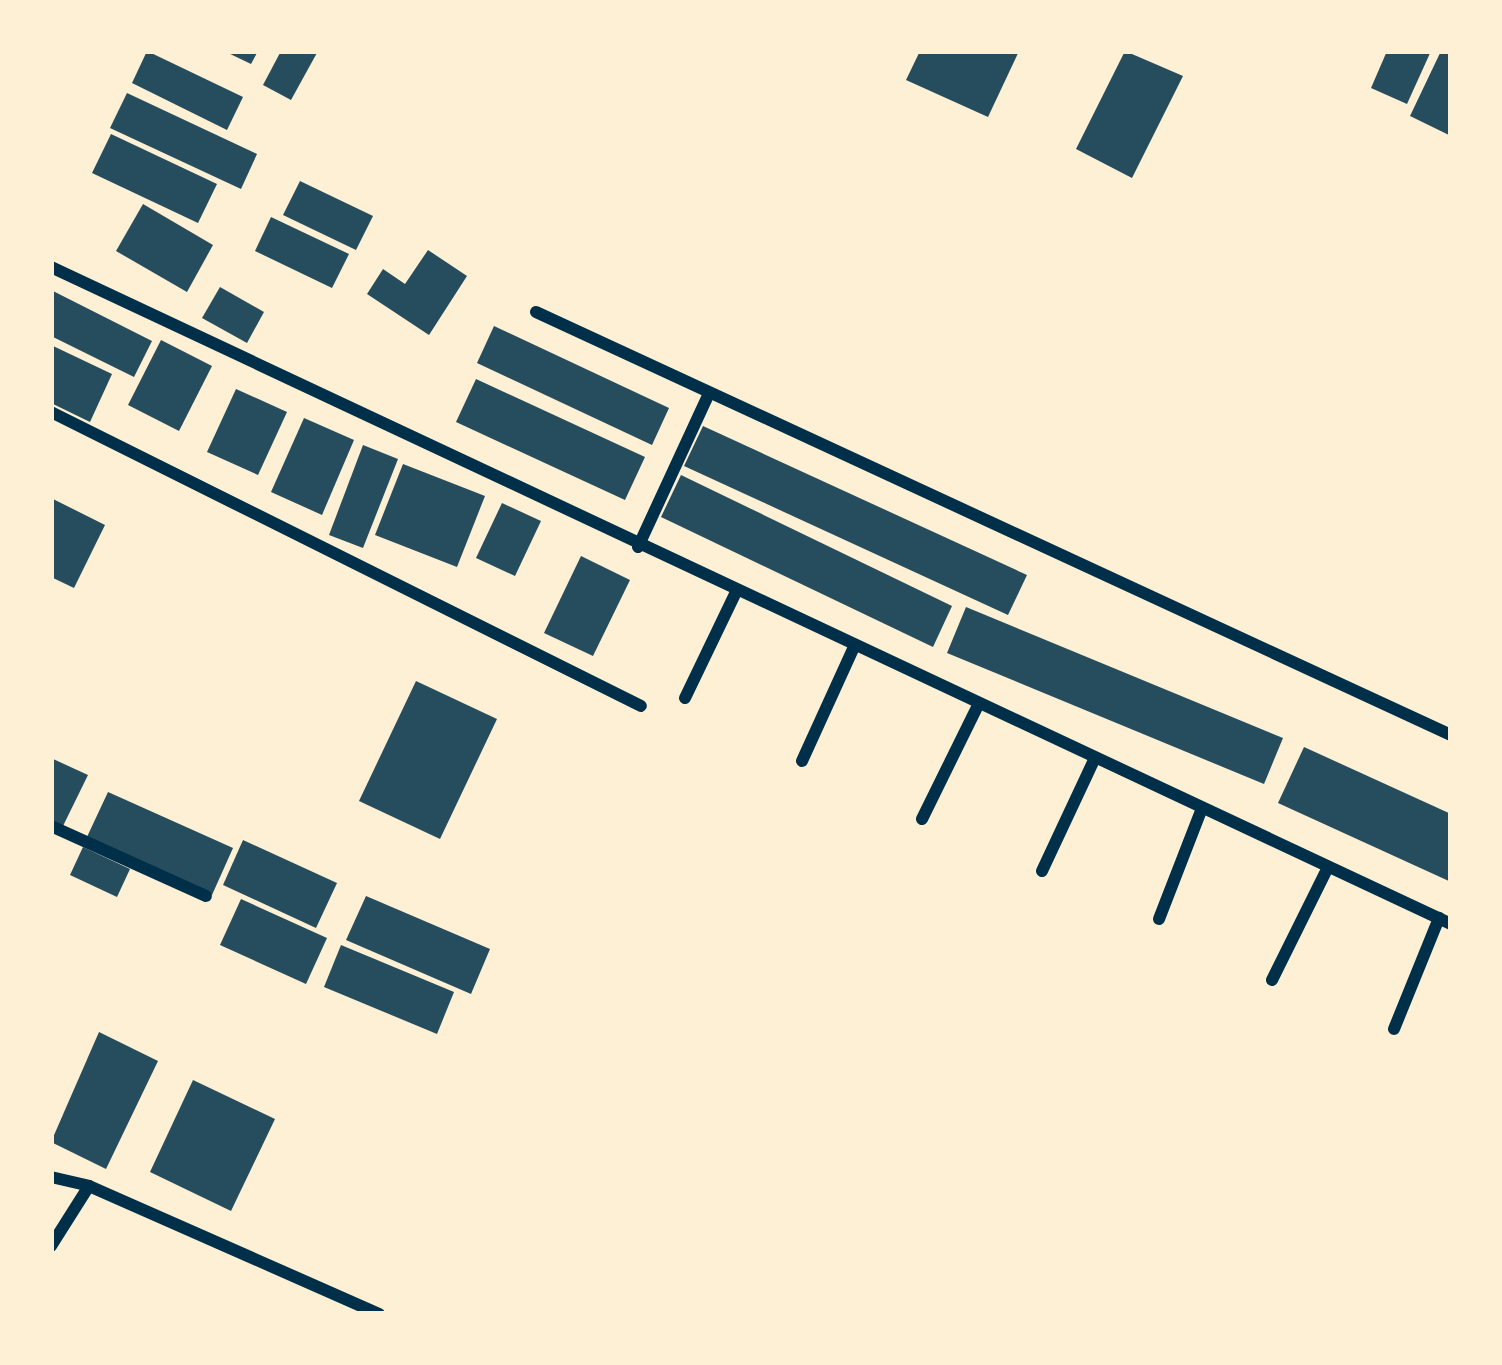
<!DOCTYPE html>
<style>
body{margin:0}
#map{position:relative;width:1502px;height:1365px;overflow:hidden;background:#fdf0d5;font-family:Lora,serif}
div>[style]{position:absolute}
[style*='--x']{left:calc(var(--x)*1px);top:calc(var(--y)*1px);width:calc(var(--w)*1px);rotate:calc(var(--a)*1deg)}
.building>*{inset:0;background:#264d5e}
.minor>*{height:12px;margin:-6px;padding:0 6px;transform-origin:6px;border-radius:6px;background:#003049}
span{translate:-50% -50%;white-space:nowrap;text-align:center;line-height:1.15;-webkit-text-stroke:9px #fdf0d5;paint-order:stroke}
.frame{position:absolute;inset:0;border:54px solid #fdf0d5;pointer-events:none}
</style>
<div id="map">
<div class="building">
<i style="clip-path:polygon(147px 51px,243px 97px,227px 130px,132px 83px)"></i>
<i style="clip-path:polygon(224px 51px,258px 51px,251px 64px)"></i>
<i style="clip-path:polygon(281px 51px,318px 51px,291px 100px,263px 85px)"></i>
<i style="clip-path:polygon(920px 51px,1019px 51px,988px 117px,906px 80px)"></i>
<i style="clip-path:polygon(1125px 51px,1183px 76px,1132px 178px,1076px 149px)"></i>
<i style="clip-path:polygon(1387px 51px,1431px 51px,1407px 104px,1371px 88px)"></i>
<i style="clip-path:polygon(1441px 51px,1451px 51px,1451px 136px,1410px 116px)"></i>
<i style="clip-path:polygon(127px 93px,257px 154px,241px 189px,110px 128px)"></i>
<i style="clip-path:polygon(111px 134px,217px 184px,198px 223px,92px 173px)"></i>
<i style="clip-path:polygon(300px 181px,373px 216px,356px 250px,283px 215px)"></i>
<i style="clip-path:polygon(143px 204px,213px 245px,187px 292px,116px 251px)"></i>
<i style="clip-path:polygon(271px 217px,349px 254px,332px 288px,255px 251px)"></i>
<i style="clip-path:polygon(428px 250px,467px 276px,429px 335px,367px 294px,383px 269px,405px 284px)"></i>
<i style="clip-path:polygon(220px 287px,264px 312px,247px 343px,202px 318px)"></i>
<i style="clip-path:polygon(51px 290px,152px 341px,134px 377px,51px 336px)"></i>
<i style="clip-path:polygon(494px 326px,669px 408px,652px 445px,477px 363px)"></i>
<i style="clip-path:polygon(161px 340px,212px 366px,179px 431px,128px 405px)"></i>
<i style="clip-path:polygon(51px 345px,112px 374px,90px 422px,51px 403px)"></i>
<i style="clip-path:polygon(476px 379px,645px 457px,625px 500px,456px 422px)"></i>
<i style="clip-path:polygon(236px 389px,287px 412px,258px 475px,207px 452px)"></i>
<i style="clip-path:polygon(304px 418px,354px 440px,322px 515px,271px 492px)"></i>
<i style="clip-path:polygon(703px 426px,1027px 575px,1008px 615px,684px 466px)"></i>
<i style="clip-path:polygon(363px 445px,398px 459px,363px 548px,329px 535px)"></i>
<i style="clip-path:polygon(403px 464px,485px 496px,457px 567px,375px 535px)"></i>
<i style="clip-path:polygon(681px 475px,952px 606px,933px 647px,661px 517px)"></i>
<i style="clip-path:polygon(51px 498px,105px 525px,74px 588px,51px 577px)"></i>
<i style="clip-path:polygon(502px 503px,541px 521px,515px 576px,476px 558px)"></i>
<i style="clip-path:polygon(581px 556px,630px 580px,593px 656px,544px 633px)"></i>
<i style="clip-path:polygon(966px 607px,1283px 738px,1264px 784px,947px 653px)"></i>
<i style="clip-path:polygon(416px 681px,497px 719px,440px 839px,359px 801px)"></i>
<i style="clip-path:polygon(1304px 747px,1451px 814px,1451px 882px,1278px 803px)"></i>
<i style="clip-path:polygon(51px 758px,88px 775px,63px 826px,51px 820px)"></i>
<i style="clip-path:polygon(108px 792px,233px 848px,212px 895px,86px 839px)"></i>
<i style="clip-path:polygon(243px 840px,337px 883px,316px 928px,223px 885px)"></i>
<i style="clip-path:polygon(83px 847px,130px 869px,117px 897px,70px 875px)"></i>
<i style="clip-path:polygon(366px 896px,490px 949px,471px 994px,346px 940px)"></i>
<i style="clip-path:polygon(241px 899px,327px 938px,306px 984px,220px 945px)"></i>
<i style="clip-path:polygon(341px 945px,454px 992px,437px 1034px,324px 987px)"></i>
<i style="clip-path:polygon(99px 1032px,158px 1061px,106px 1169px,51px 1142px)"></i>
<i style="clip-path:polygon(193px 1080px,275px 1119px,231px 1211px,150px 1172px)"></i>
</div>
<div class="minor">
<i style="--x:51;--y:267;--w:1546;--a:25.14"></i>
<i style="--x:536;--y:312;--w:1008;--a:24.81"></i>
<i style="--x:51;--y:412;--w:659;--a:26.49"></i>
<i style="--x:638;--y:547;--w:170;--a:-65.2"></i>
<i style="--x:685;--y:698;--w:118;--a:-64.3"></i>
<i style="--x:802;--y:761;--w:125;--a:-65.5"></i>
<i style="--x:922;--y:819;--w:127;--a:-63.8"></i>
<i style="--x:51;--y:826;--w:170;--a:24.3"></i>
<i style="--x:1042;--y:871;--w:125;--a:-64.9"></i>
<i style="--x:1159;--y:919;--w:119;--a:-68.8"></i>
<i style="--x:1272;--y:980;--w:126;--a:-63.6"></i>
<i style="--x:1394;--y:1029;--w:120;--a:-67.9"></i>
<i style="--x:51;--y:1177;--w:39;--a:13"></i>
<i style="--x:51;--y:1246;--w:71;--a:-57.7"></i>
<i style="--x:89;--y:1186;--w:317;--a:23.8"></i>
</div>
<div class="frame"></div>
</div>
